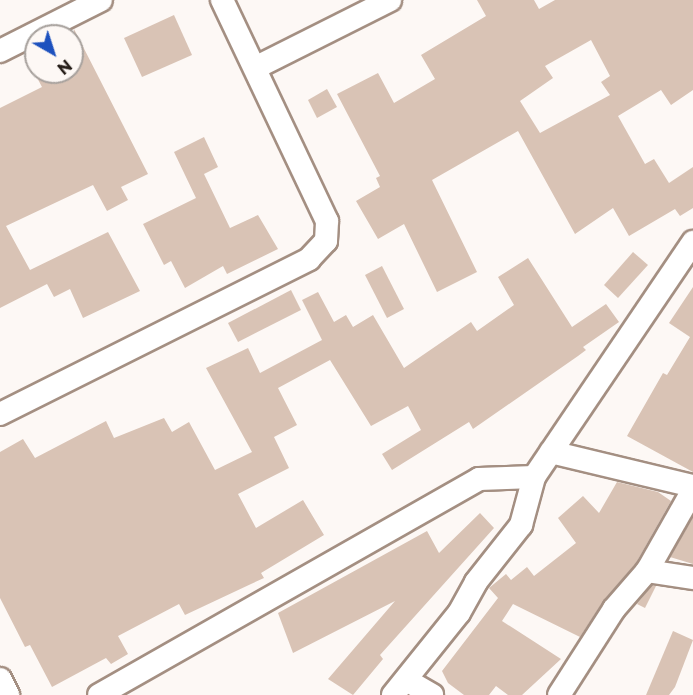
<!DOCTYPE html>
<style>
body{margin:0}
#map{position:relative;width:693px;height:695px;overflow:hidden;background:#fdf8f5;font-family:Montserrat,sans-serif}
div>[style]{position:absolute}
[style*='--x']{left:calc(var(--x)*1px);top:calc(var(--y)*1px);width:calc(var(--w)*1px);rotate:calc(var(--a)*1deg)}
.building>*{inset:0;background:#d9c3b5}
.roads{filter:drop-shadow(2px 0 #a48f82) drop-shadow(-2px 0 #a48f82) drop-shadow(0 2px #a48f82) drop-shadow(0 -2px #a48f82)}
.street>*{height:22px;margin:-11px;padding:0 11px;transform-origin:11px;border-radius:11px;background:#fff}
span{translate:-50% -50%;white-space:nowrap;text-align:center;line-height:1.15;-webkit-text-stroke:5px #fdf8f5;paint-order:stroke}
.north{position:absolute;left:24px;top:24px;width:60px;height:60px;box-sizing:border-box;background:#fdf8f5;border:2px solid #a7a19d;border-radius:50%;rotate:141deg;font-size:16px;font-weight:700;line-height:24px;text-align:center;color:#271f1a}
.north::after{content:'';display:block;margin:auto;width:21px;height:27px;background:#1d51be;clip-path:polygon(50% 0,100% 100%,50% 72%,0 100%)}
</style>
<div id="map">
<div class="building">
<i style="clip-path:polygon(evenodd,477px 0,534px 0,539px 9px,555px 0,693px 0,693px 90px,671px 105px,661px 90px,618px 116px,645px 164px,654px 159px,669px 183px,693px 167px,693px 208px,680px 216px,675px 209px,629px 236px,613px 208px,575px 234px,518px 131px,432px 180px,477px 272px,437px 292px,404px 224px,378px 239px,356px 201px,380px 187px,376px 178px,380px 176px,337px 94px,378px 73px,394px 103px,435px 79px,421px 55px,486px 16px,477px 0,591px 40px,610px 76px,601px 82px,610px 95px,540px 133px,520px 101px,553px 78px,545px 66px,591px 40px)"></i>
<i style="clip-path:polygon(174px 15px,192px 55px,142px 77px,124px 38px)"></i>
<i style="clip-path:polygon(74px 29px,148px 174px,121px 187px,128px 200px,107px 211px,93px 185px,6px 226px,30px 270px,108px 232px,140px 291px,83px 318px,70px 289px,54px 297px,47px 284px,0 308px,0 108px,42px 87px,34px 72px,72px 72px)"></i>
<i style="clip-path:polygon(327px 89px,337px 107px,317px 118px,308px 100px)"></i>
<i style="clip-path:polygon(204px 137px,218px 167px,204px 174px,230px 228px,258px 215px,278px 249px,227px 274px,223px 266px,185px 288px,171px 261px,164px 265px,143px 224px,196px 198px,174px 152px)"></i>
<i style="clip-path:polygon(633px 252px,648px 265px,618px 298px,604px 285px)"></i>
<i style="clip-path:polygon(528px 258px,572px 327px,606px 304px,619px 322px,583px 347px,586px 350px,578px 356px,473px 429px,469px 422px,392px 470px,382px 454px,421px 430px,408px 406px,371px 426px,330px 360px,278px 388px,297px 425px,274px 437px,289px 468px,238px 494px,256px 528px,303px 500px,324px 535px,261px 573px,264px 578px,251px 584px,185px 615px,179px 604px,118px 636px,128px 654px,111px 664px,106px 658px,52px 687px,30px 645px,25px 647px,0 598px,0 452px,23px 439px,35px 458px,106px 421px,114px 438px,164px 418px,172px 432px,189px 422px,215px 470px,252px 452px,206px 368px,248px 348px,260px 373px,322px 340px,302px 300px,318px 292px,334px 322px,346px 315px,353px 327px,373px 315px,404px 368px,471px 322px,477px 331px,514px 305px,498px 277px)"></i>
<i style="clip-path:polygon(382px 266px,404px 309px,387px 318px,365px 275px)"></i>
<i style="clip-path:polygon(693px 287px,693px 472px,627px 436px,663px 373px,667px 375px,690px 337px,669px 323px)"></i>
<i style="clip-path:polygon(291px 290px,301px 310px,238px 342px,228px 323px)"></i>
<i style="clip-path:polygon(617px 482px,658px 492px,671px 501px,636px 563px,604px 600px,580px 637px,513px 604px,502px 621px,561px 659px,522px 695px,508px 695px,496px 686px,489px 695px,464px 695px,448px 683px,442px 671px,498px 598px,489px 588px,506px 574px,511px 580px,527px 567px,534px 576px,576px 543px,558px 518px,583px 496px,599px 513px)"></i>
<i style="clip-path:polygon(480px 513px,494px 528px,380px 655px,383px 659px,353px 695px,328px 679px,395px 601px,293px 653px,278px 613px,427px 531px,439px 553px)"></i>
<i style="clip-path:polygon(693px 517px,693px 564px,670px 557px,668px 561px)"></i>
<i style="clip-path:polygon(652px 585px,656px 586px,645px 608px,637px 604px)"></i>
<i style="clip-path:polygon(673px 631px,693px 640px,675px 687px,669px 695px,646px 695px)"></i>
</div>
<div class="roads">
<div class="street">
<i style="--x:0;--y:51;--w:113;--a:-26.8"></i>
<i style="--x:257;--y:67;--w:149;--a:-26.7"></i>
<i style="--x:0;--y:414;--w:346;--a:-26.6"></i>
<i style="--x:309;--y:259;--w:25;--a:-47"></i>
<i style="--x:326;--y:241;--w:20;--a:-87"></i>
<i style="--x:327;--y:221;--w:245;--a:-115.4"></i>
<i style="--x:551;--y:452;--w:146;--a:13.5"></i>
<i style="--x:647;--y:571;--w:47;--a:8.7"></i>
<i style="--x:0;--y:679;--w:18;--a:63"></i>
<i style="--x:408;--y:681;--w:28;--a:30"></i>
<i style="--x:99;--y:695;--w:437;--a:-29.6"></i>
<i style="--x:479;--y:479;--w:55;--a:-2.1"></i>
<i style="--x:393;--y:695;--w:105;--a:-51.2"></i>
<i style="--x:459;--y:613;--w:35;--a:-61"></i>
<i style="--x:476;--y:582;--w:73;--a:-51.7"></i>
<i style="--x:521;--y:525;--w:50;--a:-74.8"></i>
<i style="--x:534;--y:477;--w:284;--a:-55.9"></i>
<i style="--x:559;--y:695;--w:102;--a:-57.4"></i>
<i style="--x:614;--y:609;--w:50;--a:-49"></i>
<i style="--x:647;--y:571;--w:93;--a:-60.4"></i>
</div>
</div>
<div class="north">N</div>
</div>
